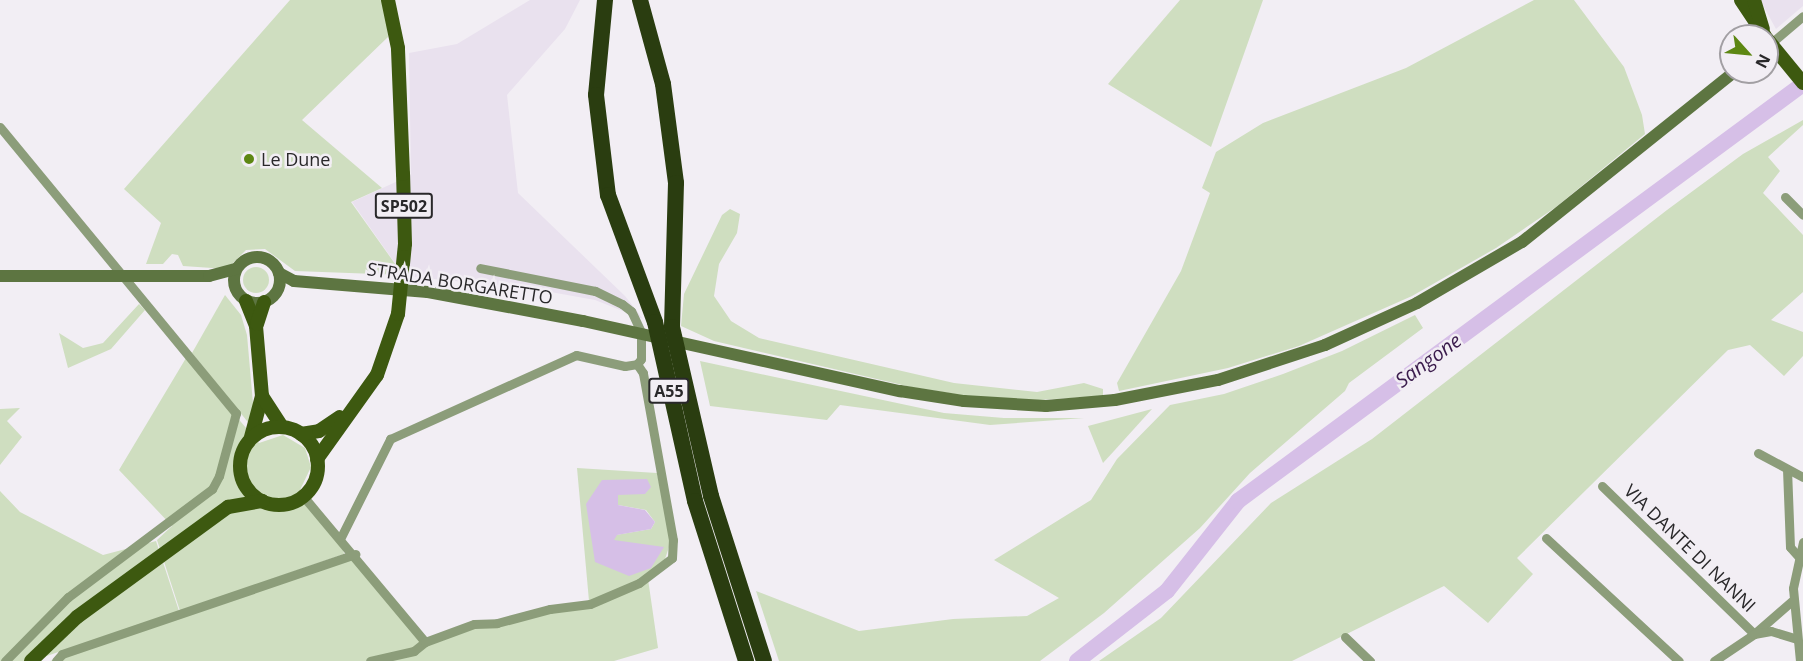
<!DOCTYPE html>
<style>
body{margin:0}
#map{position:relative;width:1803px;height:661px;overflow:hidden;background:#f2eef4;font-family:"Open Sans",sans-serif}
div>[style]{position:absolute}
[style*='--x']{left:calc(var(--x)*1px);top:calc(var(--y)*1px);width:calc(var(--w)*1px);rotate:calc(var(--a)*1deg)}
.built>*{inset:0;background:#e9e1ee}
.green>*{inset:0;background:#cfdec0}
.round{border-radius:50%}
.water>*{inset:0;background:#d6bfe7}
.river>*{height:16px;margin:-8px;padding:0 8px;transform-origin:8px;border-radius:8px;background:#d6bfe7}
.street>*{height:9px;margin:-4.5px;padding:0 4.5px;transform-origin:4.5px;border-radius:4.5px;background:#8c9d7a}
.secondary>*{height:12px;margin:-6px;padding:0 6px;transform-origin:6px;border-radius:6px;background:#5d7541}
.secondary>.ring{margin:-6px;padding:0;box-sizing:content-box;background:none;border:12px solid #5d7541;border-radius:50%}
.primary>*{height:14px;margin:-7px;padding:0 7px;transform-origin:7px;border-radius:7px;background:#3d5910}
.primary>.ring{margin:-7px;padding:0;box-sizing:content-box;background:none;border:14px solid #3d5910;border-radius:50%}
.highway>*{height:16px;margin:-8px;padding:0 8px;transform-origin:8px;border-radius:8px;background:#2a3d10}
.dots>*{width:16px;height:16px;translate:-50% -50%;box-sizing:border-box;border:3px solid #f2eef4;border-radius:50%}
span{translate:-50% -50%;white-space:nowrap;text-align:center;line-height:1.15;-webkit-text-stroke:5px #f2eef4;paint-order:stroke}
.shield-label span{padding:2px 4px;background:#f2eef4;border:2px solid;border-radius:4px;-webkit-text-stroke-width:0}
.shield-label{font-size:16px;color:#29282a;font-weight:700}
.poi-label{font-size:18px;color:#29282a}
.left{translate:0 -50%;text-align:left}
.street-label{font-size:18px;color:#29282a}
.water-label{font-size:20px;color:#3a1b4c;font-style:italic}
.north{position:absolute;left:1719px;top:24px;width:60px;height:60px;box-sizing:border-box;background:#f2eef4;border:2px solid #a29fa3;border-radius:50%;rotate:117deg;font-size:16px;font-weight:700;line-height:24px;text-align:center;color:#29282a}
.north::after{content:'';display:block;margin:auto;width:21px;height:27px;background:#5d8713;clip-path:polygon(50% 0,100% 100%,50% 72%,0 100%)}
</style>
<div id="map">
<div class="built">
<i style="clip-path:polygon(530px 0,580px 0,565px 29px,507px 95px,518px 193px,625px 296px,643px 319px,595px 300px,534px 289px,404px 276px,352px 202px,411px 175px,409px 53px,457px 44px)"></i>
<i style="clip-path:polygon(1760px 0,1803px 0,1803px 6px,1776px 29px)"></i>
</div>
<div class="green">
<i style="clip-path:polygon(290px 0,381px 0,386px 4px,388px 37px,302px 120px,382px 188px,351px 202px,403px 275px,295px 271px,265px 249px,246px 250px,227px 269px,183px 266px,178px 255px,172px 254px,163px 264px,146px 264px,161px 223px,124px 189px)"></i>
<i style="clip-path:polygon(1180px 0,1263px 0,1211px 147px,1108px 84px)"></i>
<i style="clip-path:polygon(1534px 0,1574px 0,1624px 67px,1642px 115px,1645px 134px,1556px 207px,1496px 248px,1412px 296px,1299px 346px,1228px 368px,1119px 391px,1117px 383px,1181px 271px,1210px 193px,1202px 188px,1216px 152px,1263px 123px,1406px 68px)"></i>
<i style="clip-path:polygon(1803px 120px,1803px 125px,1768px 157px,1780px 171px,1763px 193px,1803px 235px,1803px 292px,1771px 320px,1803px 332px,1803px 356px,1784px 376px,1750px 345px,1728px 350px,1517px 558px,1533px 574px,1488px 623px,1444px 586px,1292px 661px,1099px 661px,1161px 618px,1271px 503px,1372px 439px,1667px 210px,1743px 154px)"></i>
<i style="clip-path:polygon(730px 209px,740px 214px,737px 233px,719px 264px,714px 296px,731px 321px,759px 338px,954px 383px,1037px 392px,1084px 383px,1103px 389px,1103px 396px,1038px 400px,967px 396px,911px 387px,714px 341px,681px 326px,684px 294px,722px 215px)"></i>
<i class="round" style="left:243px;top:267px;width:26px;height:26px"></i>
<i style="clip-path:polygon(225px 295px,241px 315px,247px 335px,254px 415px,251px 426px,192px 353px)"></i>
<i style="clip-path:polygon(139px 304px,145px 310px,111px 349px,68px 368px,59px 333px,83px 348px,103px 343px)"></i>
<i style="clip-path:polygon(1415px 315px,1423px 328px,1349px 383px,1345px 391px,1250px 473px,1200px 528px,1104px 613px,1040px 661px,779px 661px,756px 591px,859px 631px,953px 619px,1027px 616px,1059px 598px,994px 560px,1091px 500px,1117px 459px,1170px 405px,1224px 394px,1283px 374px,1342px 351px)"></i>
<i style="clip-path:polygon(186px 358px,259px 443px,283px 435px,305px 448px,311px 467px,300px 490px,341px 537px,344px 554px,180px 611px,157px 540px,172px 526px,119px 470px)"></i>
<i style="clip-path:polygon(700px 361px,944px 413px,1004px 418px,1084px 418px,990px 425px,840px 405px,827px 420px,710px 406px)"></i>
<i style="clip-path:polygon(20px 408px,7px 421px,22px 437px,0 465px,0 409px)"></i>
<i style="clip-path:polygon(1152px 409px,1114px 451px,1103px 463px,1088px 426px)"></i>
<i style="clip-path:polygon(evenodd,577px 468px,657px 473px,671px 541px,664px 562px,624px 589px,589px 601px,577px 468px,602px 480px,617px 495px,618px 505px,646px 510px,655px 522px,651px 529px,616px 535px,613px 540px,602px 480px)"></i>
<i style="clip-path:polygon(0 491px,20px 512px,103px 555px,156px 541px,179px 611px,32px 661px,0 661px)"></i>
<i style="clip-path:polygon(355px 557px,429px 643px,463px 627px,576px 607px,648px 579px,658px 648px,614px 661px,50px 661px)"></i>
</div>
<div class="water">
<i style="clip-path:polygon(647px 479px,651px 487px,645px 494px,618px 495px,618px 505px,645px 510px,655px 522px,651px 529px,617px 535px,614px 540px,664px 547px,651px 568px,629px 576px,595px 562px,586px 504px,602px 480px)"></i>
</div>
<div class="river">
<i style="--x:1077;--y:661;--w:114;--a:-37.9"></i>
<i style="--x:1167;--y:591;--w:115;--a:-51.7"></i>
<i style="--x:1238;--y:501;--w:702;--a:-36.43"></i>
</div>
<div class="street">
<i style="--x:1770;--y:44;--w:43;--a:-40.3"></i>
<i style="--x:0;--y:127;--w:371;--a:50.5"></i>
<i style="--x:236;--y:413;--w:65;--a:105.1"></i>
<i style="--x:219;--y:476;--w:15;--a:118"></i>
<i style="--x:212;--y:489;--w:180;--a:143.1"></i>
<i style="--x:68;--y:597;--w:90;--a:134.5"></i>
<i style="--x:1785;--y:197;--w:25;--a:45"></i>
<i style="--x:1758;--y:453;--w:51;--a:28.1"></i>
<i style="--x:1787;--y:469;--w:78;--a:87.8"></i>
<i style="--x:1790;--y:547;--w:12;--a:48"></i>
<i style="--x:1602;--y:486;--w:212;--a:44.2"></i>
<i style="--x:303;--y:496;--w:190;--a:50.1"></i>
<i style="--x:425;--y:642;--w:14;--a:141"></i>
<i style="--x:414;--y:651;--w:45;--a:167.2"></i>
<i style="--x:341;--y:537;--w:110;--a:-63.4"></i>
<i style="--x:390;--y:439;--w:204;--a:-24.3"></i>
<i style="--x:576;--y:355;--w:50;--a:12.7"></i>
<i style="--x:625;--y:366;--w:12;--a:-9"></i>
<i style="--x:637;--y:364;--w:6;--a:-51"></i>
<i style="--x:641;--y:359;--w:27;--a:-90"></i>
<i style="--x:641;--y:332;--w:23;--a:-115"></i>
<i style="--x:631;--y:311;--w:11;--a:-142"></i>
<i style="--x:622;--y:304;--w:30;--a:-154"></i>
<i style="--x:595;--y:291;--w:117;--a:-168.7"></i>
<i style="--x:1546;--y:538;--w:181;--a:42.8"></i>
<i style="--x:1754;--y:634;--w:50;--a:-41"></i>
<i style="--x:1345;--y:637;--w:35;--a:44"></i>
<i style="--x:425;--y:642;--w:52;--a:-20.2"></i>
<i style="--x:474;--y:624;--w:23;--a:-2"></i>
<i style="--x:497;--y:623;--w:55;--a:-14.8"></i>
<i style="--x:550;--y:609;--w:40;--a:-7.1"></i>
<i style="--x:590;--y:604;--w:53;--a:-23.2"></i>
<i style="--x:639;--y:583;--w:41;--a:-37.1"></i>
<i style="--x:672;--y:558;--w:18;--a:-87"></i>
<i style="--x:673;--y:540;--w:170;--a:-100.2"></i>
<i style="--x:643;--y:373;--w:11;--a:-124"></i>
<i style="--x:56;--y:661;--w:9;--a:-49"></i>
<i style="--x:62;--y:654;--w:310;--a:-18.8"></i>
<i style="--x:1714;--y:661;--w:48;--a:-34"></i>
<i style="--x:1754;--y:634;--w:17;--a:-10"></i>
<i style="--x:1771;--y:631;--w:27;--a:17"></i>
<i style="--x:1800;--y:661;--w:73;--a:-95.5"></i>
<i style="--x:1793;--y:588;--w:47;--a:-77.7"></i>
</div>
<div class="secondary">
<i class="ring" style="left:234px;top:257px;width:34px;height:34px"></i>
<i style="--x:279;--y:273;--w:17;--a:28"></i>
<i style="--x:294;--y:281;--w:134;--a:4.7"></i>
<i style="--x:428;--y:292;--w:158;--a:10.6"></i>
<i style="--x:583;--y:321;--w:325;--a:12.5"></i>
<i style="--x:900;--y:391;--w:65;--a:8.9"></i>
<i style="--x:964;--y:401;--w:82;--a:3.5"></i>
<i style="--x:1046;--y:406;--w:69;--a:-5"></i>
<i style="--x:1115;--y:400;--w:105;--a:-11"></i>
<i style="--x:1218;--y:380;--w:113;--a:-18.1"></i>
<i style="--x:1325;--y:345;--w:101;--a:-24.5"></i>
<i style="--x:1417;--y:303;--w:121;--a:-30.2"></i>
<i style="--x:1522;--y:242;--w:272;--a:-38.7"></i>
<i style="--x:0;--y:276;--w:209;--a:0"></i>
<i style="--x:209;--y:276;--w:28;--a:-15"></i>
</div>
<div class="primary">
<i style="--x:1741;--y:0;--w:43;--a:56.3"></i>
<i style="--x:1754;--y:0;--w:30;--a:73"></i>
<i style="--x:1767;--y:39;--w:57;--a:50.7"></i>
<i style="--x:246;--y:301;--w:27;--a:68"></i>
<i style="--x:256;--y:326;--w:70;--a:85.1"></i>
<i style="--x:262;--y:396;--w:42;--a:105"></i>
<i style="--x:257;--y:324;--w:23;--a:-72"></i>
<i style="--x:262;--y:396;--w:37;--a:57"></i>
<i class="ring" style="left:240px;top:427px;width:64px;height:64px"></i>
<i style="--x:301;--y:434;--w:18;--a:-9"></i>
<i style="--x:319;--y:431;--w:25;--a:-34"></i>
<i style="--x:317;--y:459;--w:103;--a:-54.5"></i>
<i style="--x:377;--y:375;--w:65;--a:-71"></i>
<i style="--x:398;--y:314;--w:70;--a:-84.3"></i>
<i style="--x:405;--y:244;--w:70;--a:-91.6"></i>
<i style="--x:403;--y:174;--w:126;--a:-92.3"></i>
<i style="--x:398;--y:48;--w:49;--a:-101.8"></i>
<i style="--x:31;--y:661;--w:64;--a:-43.7"></i>
<i style="--x:77;--y:617;--w:187;--a:-36.1"></i>
<i style="--x:228;--y:507;--w:35;--a:-10"></i>
</div>
<div class="highway">
<i style="--x:605;--y:0;--w:95;--a:95.4"></i>
<i style="--x:596;--y:95;--w:101;--a:83.2"></i>
<i style="--x:608;--y:195;--w:135;--a:69.7"></i>
<i style="--x:655;--y:322;--w:183;--a:77.4"></i>
<i style="--x:695;--y:501;--w:168;--a:72.3"></i>
<i style="--x:640;--y:0;--w:87;--a:74.7"></i>
<i style="--x:663;--y:84;--w:100;--a:82.5"></i>
<i style="--x:676;--y:183;--w:144;--a:91.6"></i>
<i style="--x:672;--y:327;--w:173;--a:77"></i>
<i style="--x:711;--y:496;--w:173;--a:72.2"></i>
</div>
<div class="dots">
<i style="left:249px;top:159px;background:#5d8713"></i>
</div>
<div class="shield-label">
<span style="left:404px;top:206px">SP502</span>
<span style="left:669px;top:391px">A55</span>
</div>
<div class="poi-label">
<span class="left" style="left:261px;top:159px">Le Dune</span>
</div>
<div class="street-label">
<span style="left:460px;top:283px;rotate:9deg">STRADA BORGARETTO</span>
<span style="left:1690px;top:548px;rotate:44deg">VIA DANTE DI NANNI</span>
</div>
<div class="water-label">
<span style="left:1428px;top:360px;rotate:-36deg">Sangone</span>
</div>
<div class="north">N</div>
</div>
